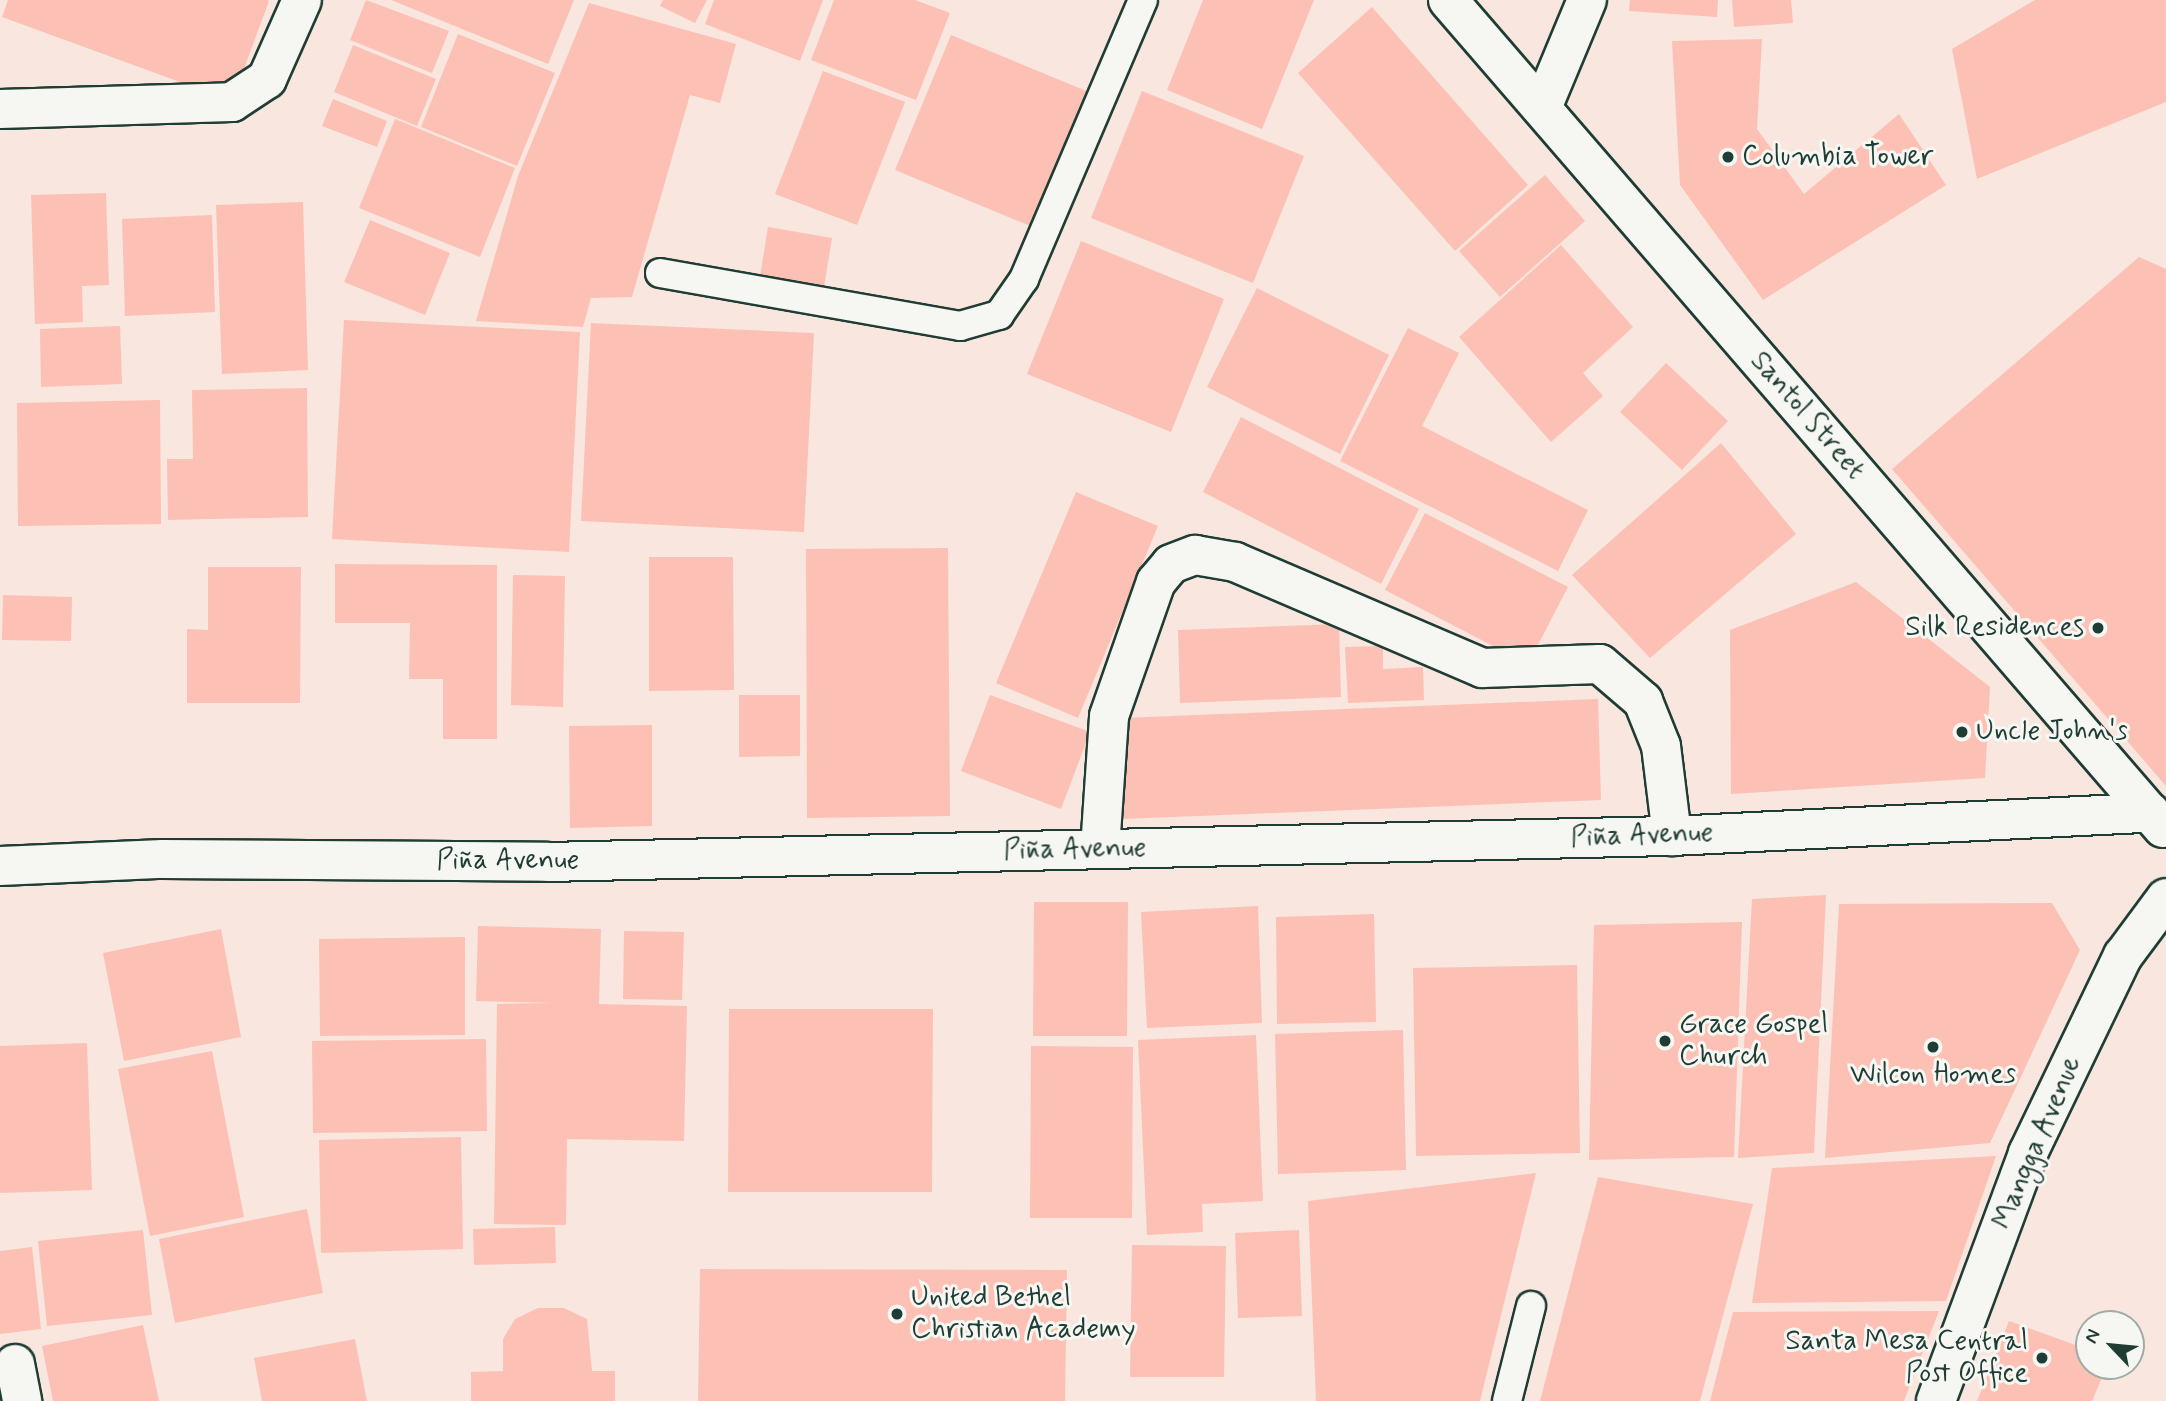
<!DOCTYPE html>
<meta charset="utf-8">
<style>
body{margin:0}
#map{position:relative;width:2166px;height:1401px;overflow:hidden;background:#f8e6df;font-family:Mynerve,sans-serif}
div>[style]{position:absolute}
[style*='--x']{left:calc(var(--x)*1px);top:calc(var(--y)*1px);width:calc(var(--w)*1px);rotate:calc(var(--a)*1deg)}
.building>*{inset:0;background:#fcc1b4}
.roads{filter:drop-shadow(2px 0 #1f3d34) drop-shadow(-2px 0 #1f3d34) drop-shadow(0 2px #1f3d34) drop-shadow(0 -2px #1f3d34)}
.lane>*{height:28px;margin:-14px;padding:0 14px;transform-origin:14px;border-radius:14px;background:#f6f6f2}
.street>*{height:38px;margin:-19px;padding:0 19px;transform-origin:19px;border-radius:19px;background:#f6f6f2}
.secondary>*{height:38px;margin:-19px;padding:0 19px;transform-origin:19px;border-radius:19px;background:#f6f6f2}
.dots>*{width:19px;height:19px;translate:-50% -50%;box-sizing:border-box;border:4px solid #f6f6f2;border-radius:50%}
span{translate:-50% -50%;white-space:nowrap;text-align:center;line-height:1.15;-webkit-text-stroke:6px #f6f6f2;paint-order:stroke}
.poi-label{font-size:28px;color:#1f3d34}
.left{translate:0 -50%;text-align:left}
.right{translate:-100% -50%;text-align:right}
.street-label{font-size:28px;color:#1f3d34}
.north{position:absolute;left:2075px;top:1310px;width:70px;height:70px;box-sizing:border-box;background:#f6f6f2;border:2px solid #a0aca6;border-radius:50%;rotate:296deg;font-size:19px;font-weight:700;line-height:28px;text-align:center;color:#1f3d34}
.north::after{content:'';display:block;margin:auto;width:24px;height:32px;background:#1f3d34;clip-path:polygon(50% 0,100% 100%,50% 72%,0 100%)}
</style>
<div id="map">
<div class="building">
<i style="clip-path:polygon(8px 0,267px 0,269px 1px,232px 101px,2px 17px)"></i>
<i style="clip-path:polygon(366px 0,449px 31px,432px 73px,350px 40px)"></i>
<i style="clip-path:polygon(391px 0,574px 0,548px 64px)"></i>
<i style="clip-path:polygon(663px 0,707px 0,695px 23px,660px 6px)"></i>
<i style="clip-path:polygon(714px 0,823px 0,800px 61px,705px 24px)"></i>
<i style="clip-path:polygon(834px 0,915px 0,950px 13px,916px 100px,811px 60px)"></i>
<i style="clip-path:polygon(1203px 0,1314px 0,1262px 129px,1167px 90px)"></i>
<i style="clip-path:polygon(1630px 0,1718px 0,1717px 17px,1629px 11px)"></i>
<i style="clip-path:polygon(1732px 0,1791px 0,1793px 23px,1734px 27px)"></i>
<i style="clip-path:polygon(2035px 0,2166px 0,2166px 102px,1977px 179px,1952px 49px)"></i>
<i style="clip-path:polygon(589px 3px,736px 44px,720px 103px,690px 95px,632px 297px,591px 298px,583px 327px,476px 321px,518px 176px)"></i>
<i style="clip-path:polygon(1372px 7px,1528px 185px,1455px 251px,1298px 73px)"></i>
<i style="clip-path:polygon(458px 34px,555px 73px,517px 166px,421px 127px)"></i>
<i style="clip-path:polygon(951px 35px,1096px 95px,1040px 230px,895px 170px)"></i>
<i style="clip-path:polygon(1762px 39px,1757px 129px,1804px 194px,1899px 114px,1946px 185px,1763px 300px,1680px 185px,1672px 41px)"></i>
<i style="clip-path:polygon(353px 45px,436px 79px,417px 126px,334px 92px)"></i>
<i style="clip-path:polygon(823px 71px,905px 102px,857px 225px,775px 194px)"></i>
<i style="clip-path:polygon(1142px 91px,1304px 156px,1253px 283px,1091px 218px)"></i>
<i style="clip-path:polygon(333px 99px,387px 121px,377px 147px,322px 126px)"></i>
<i style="clip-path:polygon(395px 119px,515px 168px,480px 257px,359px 208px)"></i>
<i style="clip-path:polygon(1545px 175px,1585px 221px,1500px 297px,1459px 251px)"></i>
<i style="clip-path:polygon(106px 193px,109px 285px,82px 286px,83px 322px,35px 324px,31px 195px)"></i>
<i style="clip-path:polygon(303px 202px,308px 370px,222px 374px,216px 205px)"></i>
<i style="clip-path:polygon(212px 215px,215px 312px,125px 316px,122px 219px)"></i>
<i style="clip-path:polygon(370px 220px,450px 253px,425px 315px,344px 282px)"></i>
<i style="clip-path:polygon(768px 227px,832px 238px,822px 299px,758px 289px)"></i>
<i style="clip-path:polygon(1081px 241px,1224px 299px,1171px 432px,1027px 374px)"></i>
<i style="clip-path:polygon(1561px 245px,1633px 327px,1583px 373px,1603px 396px,1551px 442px,1459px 337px)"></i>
<i style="clip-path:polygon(2139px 257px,2166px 269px,2166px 786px,1892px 469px)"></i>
<i style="clip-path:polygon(1257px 288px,1389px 355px,1340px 454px,1207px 387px)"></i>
<i style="clip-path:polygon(344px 320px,580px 332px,569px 552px,332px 539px)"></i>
<i style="clip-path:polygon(591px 323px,814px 333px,804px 532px,581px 521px)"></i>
<i style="clip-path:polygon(120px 326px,122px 384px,41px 387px,40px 329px)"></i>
<i style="clip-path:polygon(1408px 328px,1459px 353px,1422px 426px,1588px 510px,1558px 571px,1340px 461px)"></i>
<i style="clip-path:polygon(1666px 363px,1728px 421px,1682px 470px,1620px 412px)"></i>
<i style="clip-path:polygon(307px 388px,308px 517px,168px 520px,167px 459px,193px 459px,192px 390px)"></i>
<i style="clip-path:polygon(160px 400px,161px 524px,18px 526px,17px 403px)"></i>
<i style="clip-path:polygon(1241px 417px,1419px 509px,1381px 584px,1203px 492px)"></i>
<i style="clip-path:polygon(1721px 443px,1796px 534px,1650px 658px,1572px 575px)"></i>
<i style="clip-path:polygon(1076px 492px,1158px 526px,1078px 718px,996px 683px)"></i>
<i style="clip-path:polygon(1425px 513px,1568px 587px,1528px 664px,1385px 590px)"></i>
<i style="clip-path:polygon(948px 548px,950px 816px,807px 818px,806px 549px)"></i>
<i style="clip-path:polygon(649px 557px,733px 557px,734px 690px,649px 691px)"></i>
<i style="clip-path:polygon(335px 564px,497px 565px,497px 739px,443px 739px,443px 679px,409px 679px,410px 623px,335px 623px)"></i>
<i style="clip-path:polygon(208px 567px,301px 567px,300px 703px,187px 703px,187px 629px,208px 630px)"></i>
<i style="clip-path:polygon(513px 575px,565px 576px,563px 707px,511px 705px)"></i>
<i style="clip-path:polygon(1856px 582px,1990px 687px,1985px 778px,1731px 794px,1730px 630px)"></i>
<i style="clip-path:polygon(3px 595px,72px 597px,71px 641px,2px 640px)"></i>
<i style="clip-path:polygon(1339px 624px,1341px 697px,1180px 703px,1178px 630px)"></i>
<i style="clip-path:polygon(1383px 646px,1383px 669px,1423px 667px,1424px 700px,1348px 703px,1345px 647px)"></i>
<i style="clip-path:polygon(739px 695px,800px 695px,800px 756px,739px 757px)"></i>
<i style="clip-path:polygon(990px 695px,1090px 732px,1061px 809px,961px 771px)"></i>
<i style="clip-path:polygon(1598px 699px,1601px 800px,1124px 819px,1121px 718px)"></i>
<i style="clip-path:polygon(652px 725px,652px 826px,570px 828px,569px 726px)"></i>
<i style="clip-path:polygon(1826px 895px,1814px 1153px,1738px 1158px,1752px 899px)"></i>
<i style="clip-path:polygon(1034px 902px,1128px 902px,1127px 1036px,1033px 1036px)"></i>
<i style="clip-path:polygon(2052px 903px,2080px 950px,1990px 1143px,1825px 1158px,1839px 904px)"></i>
<i style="clip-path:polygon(1258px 906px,1262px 1023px,1147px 1028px,1141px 912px)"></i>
<i style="clip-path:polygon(1374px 914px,1376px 1022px,1277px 1024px,1276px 917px)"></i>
<i style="clip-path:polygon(1742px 922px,1734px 1157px,1589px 1160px,1594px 925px)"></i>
<i style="clip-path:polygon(478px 926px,601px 929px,599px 1004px,687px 1006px,684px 1141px,567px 1139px,566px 1225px,494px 1224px,497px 1004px,553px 1003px,476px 1001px)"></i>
<i style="clip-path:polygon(221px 929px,241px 1037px,124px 1061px,103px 953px)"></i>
<i style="clip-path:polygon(624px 931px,684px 932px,682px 1000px,623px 999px)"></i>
<i style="clip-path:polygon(465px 937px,465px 1035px,320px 1036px,319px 939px)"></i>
<i style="clip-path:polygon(1577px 965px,1580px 1153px,1416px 1156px,1413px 968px)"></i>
<i style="clip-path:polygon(729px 1009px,933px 1009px,932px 1192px,728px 1192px)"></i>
<i style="clip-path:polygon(1403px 1030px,1406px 1170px,1278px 1174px,1275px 1034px)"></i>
<i style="clip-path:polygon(1256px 1035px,1263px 1201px,1202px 1204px,1203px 1232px,1147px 1235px,1138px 1040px)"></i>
<i style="clip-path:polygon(486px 1039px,487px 1131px,313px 1133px,312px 1041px)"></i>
<i style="clip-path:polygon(87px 1043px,92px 1190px,0 1193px,0 1046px)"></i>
<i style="clip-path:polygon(1031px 1046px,1133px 1047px,1132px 1218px,1030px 1218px)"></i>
<i style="clip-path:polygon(212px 1051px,244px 1217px,150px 1236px,118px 1069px)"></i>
<i style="clip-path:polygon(461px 1137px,463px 1249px,321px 1253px,319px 1140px)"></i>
<i style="clip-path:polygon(1996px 1156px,1946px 1301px,1752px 1303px,1772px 1168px)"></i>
<i style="clip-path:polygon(1536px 1173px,1480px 1401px,1316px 1401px,1308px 1201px)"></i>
<i style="clip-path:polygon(1598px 1177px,1753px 1204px,1700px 1401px,1540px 1401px)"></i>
<i style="clip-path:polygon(307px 1209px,323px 1293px,175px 1323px,159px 1239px)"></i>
<i style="clip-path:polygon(555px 1227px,556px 1263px,474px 1265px,473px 1229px)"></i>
<i style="clip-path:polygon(143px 1230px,152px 1315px,47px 1326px,38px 1241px)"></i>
<i style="clip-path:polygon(1299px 1230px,1302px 1316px,1238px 1318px,1235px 1233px)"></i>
<i style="clip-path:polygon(1132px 1245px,1226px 1246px,1224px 1377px,1130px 1377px)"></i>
<i style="clip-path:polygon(32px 1247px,41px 1329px,0 1334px,0 1251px)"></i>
<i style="clip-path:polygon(700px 1269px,1067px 1270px,1065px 1401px,698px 1401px)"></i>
<i style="clip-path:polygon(538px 1308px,564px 1308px,587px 1319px,592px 1371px,615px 1371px,615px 1401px,471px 1401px,471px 1372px,503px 1371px,503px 1339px,515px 1319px)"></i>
<i style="clip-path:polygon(1939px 1311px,1904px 1401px,1710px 1401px,1733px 1312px)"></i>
<i style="clip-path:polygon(2009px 1321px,2089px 1350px,2089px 1366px,2107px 1366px,2092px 1401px,1977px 1401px)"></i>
<i style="clip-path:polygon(143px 1325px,159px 1401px,53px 1401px,42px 1346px)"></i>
<i style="clip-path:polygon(355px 1339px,367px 1401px,262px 1401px,254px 1358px)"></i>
</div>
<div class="roads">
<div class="lane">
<i style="--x:660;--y:273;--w:305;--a:10"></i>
<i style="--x:960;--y:326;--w:41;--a:-15.8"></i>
<i style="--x:999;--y:315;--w:44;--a:-55.2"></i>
<i style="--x:1024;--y:279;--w:303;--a:-66.9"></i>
<i style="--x:1507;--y:1401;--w:98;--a:-75.8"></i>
</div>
<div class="street">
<i style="--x:1542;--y:108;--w:117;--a:-67.4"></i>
<i style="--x:0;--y:109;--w:232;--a:-1.7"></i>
<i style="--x:232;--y:102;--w:42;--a:-33.3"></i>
<i style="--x:267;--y:79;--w:86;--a:-66.1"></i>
<i style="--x:1100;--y:849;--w:133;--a:-86.1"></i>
<i style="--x:1109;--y:716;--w:142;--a:-70.7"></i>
<i style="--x:1156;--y:582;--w:23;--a:-50"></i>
<i style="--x:1171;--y:564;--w:26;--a:-21"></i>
<i style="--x:1195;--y:555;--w:41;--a:9.9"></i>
<i style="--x:1235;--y:562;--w:269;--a:23.2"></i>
<i style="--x:1482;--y:668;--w:118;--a:-1.9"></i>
<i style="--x:1600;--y:664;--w:57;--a:40.7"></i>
<i style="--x:1643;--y:701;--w:48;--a:68.2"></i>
<i style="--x:1661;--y:746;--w:91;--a:83"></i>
<i style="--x:15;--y:1364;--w:38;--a:79"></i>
<i style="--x:1936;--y:1401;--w:265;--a:-69.6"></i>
<i style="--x:2028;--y:1153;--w:219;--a:-64.3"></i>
<i style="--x:2123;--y:956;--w:72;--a:-53.4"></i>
</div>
<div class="secondary">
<i style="--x:1448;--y:0;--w:1094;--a:49.19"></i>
<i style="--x:0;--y:866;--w:163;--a:-2.5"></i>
<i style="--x:163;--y:859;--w:385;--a:0.4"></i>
<i style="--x:548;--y:862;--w:1124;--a:-1.33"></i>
<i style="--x:1672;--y:836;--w:479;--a:-2.8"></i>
</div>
</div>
<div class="dots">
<i style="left:1728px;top:157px;background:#1f3d34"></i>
<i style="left:2098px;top:628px;background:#1f3d34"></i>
<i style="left:1962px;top:732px;background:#1f3d34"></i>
<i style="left:1665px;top:1041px;background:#1f3d34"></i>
<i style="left:1933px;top:1047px;background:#1f3d34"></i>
<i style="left:897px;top:1314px;background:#1f3d34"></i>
<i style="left:2042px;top:1358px;background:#1f3d34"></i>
</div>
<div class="poi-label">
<span class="left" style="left:1742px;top:157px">Columbia Tower</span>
<span class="right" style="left:2084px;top:628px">Silk Residences</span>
<span class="left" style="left:1976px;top:732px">Uncle John's</span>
<span class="left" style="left:1679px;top:1041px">Grace Gospel<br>Church</span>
<span style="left:1933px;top:1075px">Wilcon Homes</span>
<span class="left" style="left:911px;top:1314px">United Bethel<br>Christian Academy</span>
<span class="right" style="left:2028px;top:1358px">Santa Mesa Central<br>Post Office</span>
</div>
<div class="street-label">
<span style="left:1807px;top:416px;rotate:49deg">Santol Street</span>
<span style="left:1642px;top:836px;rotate:-2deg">Piña Avenue</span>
<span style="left:1075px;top:850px;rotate:-1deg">Piña Avenue</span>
<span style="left:508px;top:861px">Piña Avenue</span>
<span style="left:2038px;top:1143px;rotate:-67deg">Mangga Avenue</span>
</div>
<div class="north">N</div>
</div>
